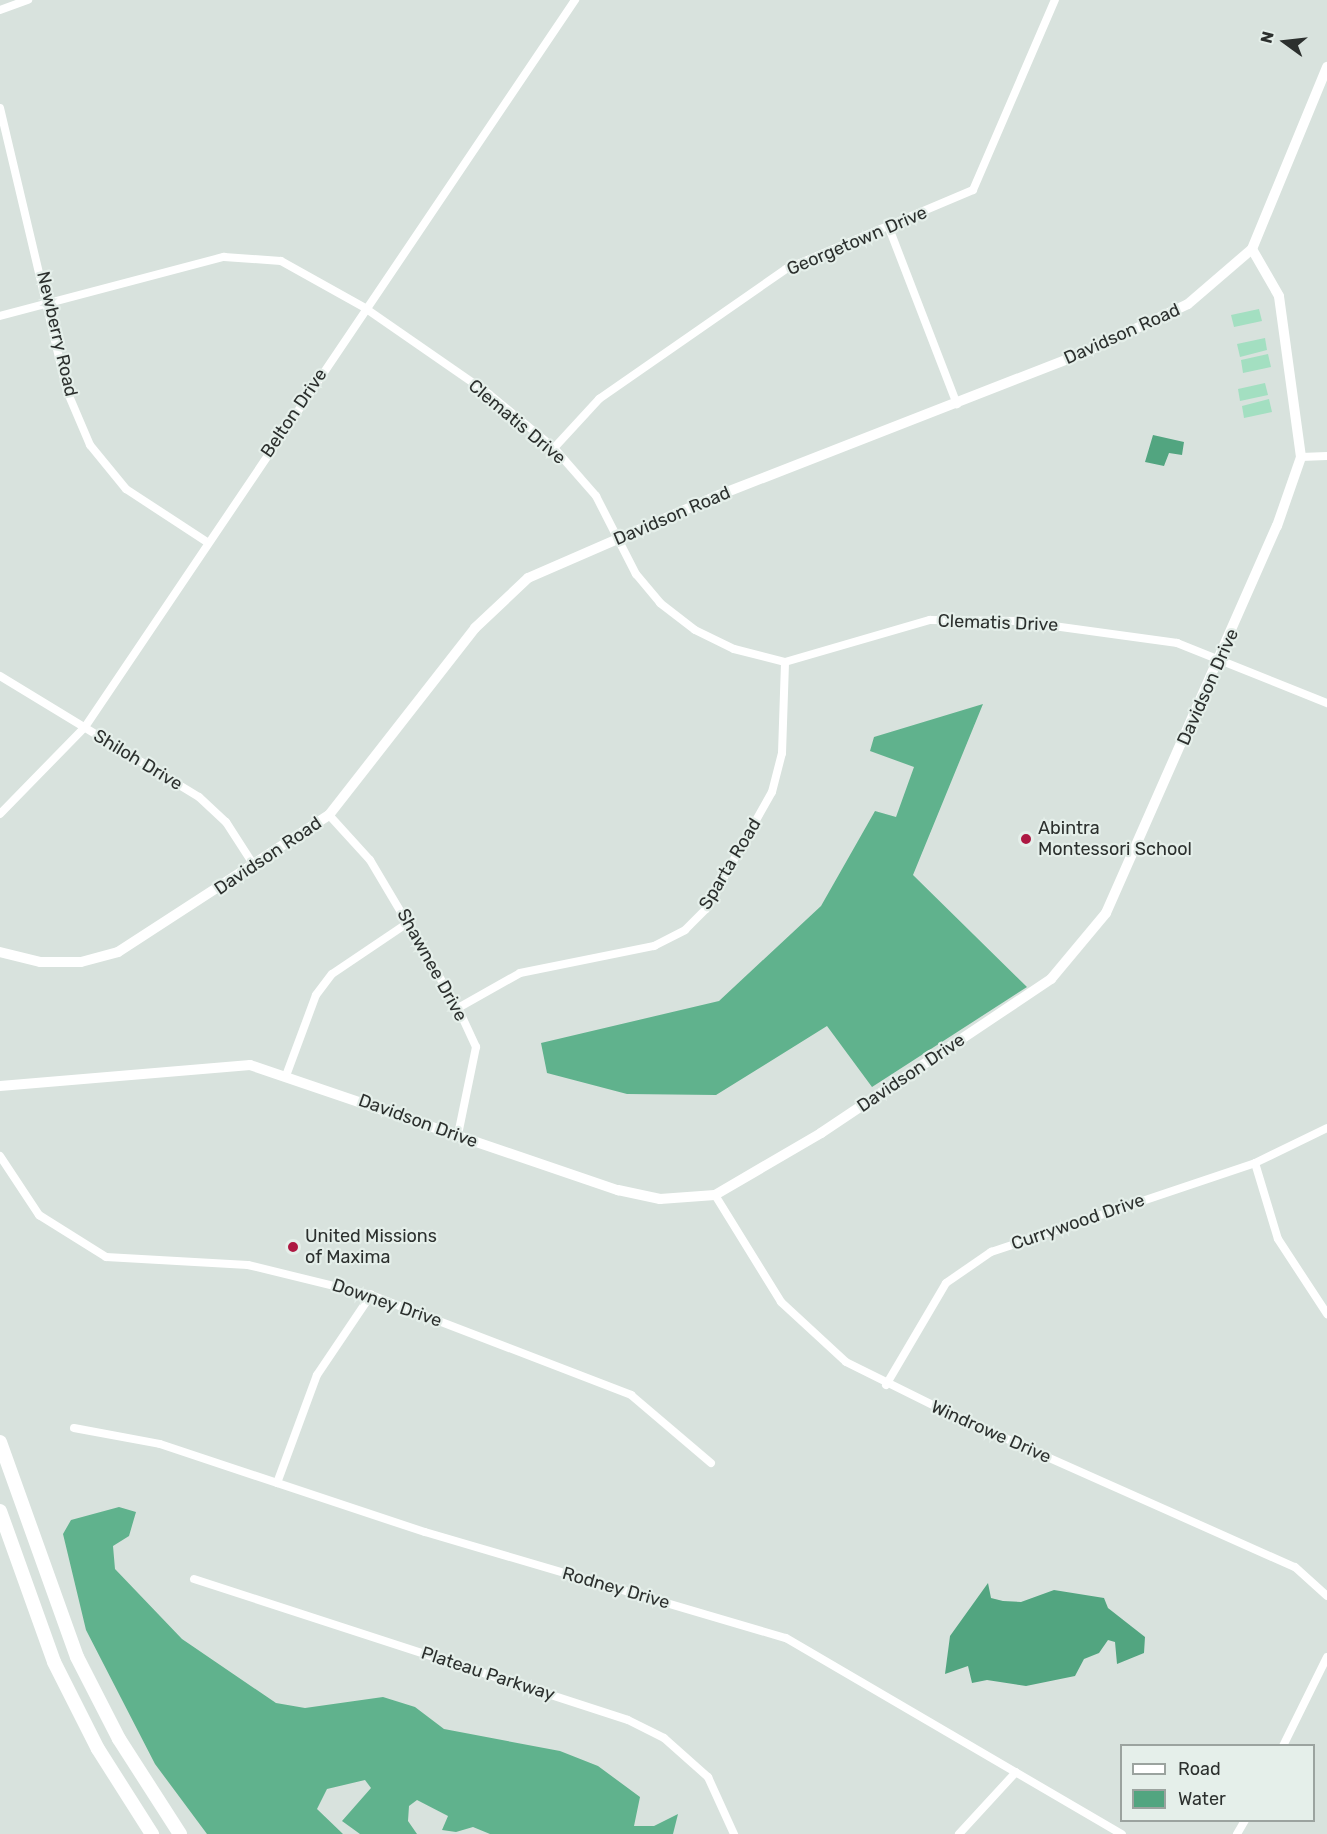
<!DOCTYPE html>
<style>
body{margin:0}
#map{position:relative;width:1327px;height:1834px;overflow:hidden;background:#d8e2dd;font-family:Rubik,sans-serif}
div>[style]{position:absolute}
[style*='--x']{left:calc(var(--x)*1px);top:calc(var(--y)*1px);width:calc(var(--w)*1px);rotate:calc(var(--a)*1deg)}
.green>*{inset:0;background:#a3dfc1}
.forest>*{inset:0;background:#60b28d}
.water>*{inset:0;background:#52a580}
.street>*{height:8px;margin:-4px;padding:0 4px;transform-origin:4px;border-radius:4px;background:#fff}
.secondary>*{height:10px;margin:-5px;padding:0 5px;transform-origin:5px;border-radius:5px;background:#fff}
.highway>*{height:14px;margin:-7px;padding:0 7px;transform-origin:7px;border-radius:7px;background:#fff}
.dots>*{width:16px;height:16px;translate:-50% -50%;box-sizing:border-box;border:3px solid #e5efea;border-radius:50%}
span{translate:-50% -50%;white-space:nowrap;text-align:center;line-height:1.15;-webkit-text-stroke:4.5px #e5efea;paint-order:stroke}
.street-label{font-size:18px;color:#2c302e}
.poi-label{font-size:18px;color:#2c302e}
.left{translate:0 -50%;text-align:left}
.legend{position:absolute;left:1120px;top:1744px;width:195px;height:78px;box-sizing:border-box;background:#e5efea;border:2px solid #9ba39f;margin:0;padding:8px 10px;list-style:none;font-size:18px;color:#2c302e}
.legend li{display:flex;align-items:center;gap:12px;height:30px}
.legend b{width:30px;border:2px solid #9ba39f}
.north{position:absolute;left:1255px;top:12px;width:60px;height:60px;-webkit-text-stroke:4px #e5efea;paint-order:stroke;rotate:285deg;font-size:16px;font-weight:700;line-height:24px;text-align:center;color:#2c302e}
.north::after{content:'';display:block;margin:auto;width:21px;height:27px;background:#2c302e;clip-path:polygon(50% 0,100% 100%,50% 72%,0 100%)}
</style>
<div id="map">
<div class="green">
<i style="clip-path:polygon(1259px 309px,1262px 321px,1234px 327px,1231px 315px)"></i>
<i style="clip-path:polygon(1265px 338px,1267px 350px,1240px 357px,1237px 344px)"></i>
<i style="clip-path:polygon(1268px 354px,1271px 367px,1243px 373px,1241px 360px)"></i>
<i style="clip-path:polygon(1265px 383px,1268px 395px,1240px 401px,1238px 389px)"></i>
<i style="clip-path:polygon(1269px 399px,1272px 412px,1244px 418px,1242px 406px)"></i>
</div>
<div class="forest">
<i style="clip-path:polygon(983px 704px,913px 875px,1027px 987px,872px 1087px,827px 1026px,716px 1095px,627px 1094px,547px 1073px,541px 1043px,719px 1001px,821px 906px,875px 811px,896px 817px,914px 767px,870px 751px,874px 737px)"></i>
<i style="clip-path:polygon(119px 1507px,136px 1512px,129px 1536px,113px 1546px,115px 1569px,182px 1639px,276px 1703px,305px 1708px,383px 1697px,415px 1707px,444px 1729px,560px 1751px,598px 1766px,640px 1797px,634px 1826px,654px 1826px,678px 1814px,673px 1834px,490px 1834px,473px 1827px,456px 1832px,442px 1830px,448px 1816px,417px 1800px,409px 1806px,408px 1821px,417px 1834px,360px 1834px,342px 1821px,371px 1788px,365px 1780px,327px 1789px,317px 1809px,343px 1834px,207px 1834px,155px 1764px,86px 1630px,63px 1534px,71px 1520px)"></i>
</div>
<div class="water">
<i style="clip-path:polygon(1153px 435px,1184px 442px,1182px 455px,1169px 453px,1164px 466px,1145px 462px)"></i>
<i style="clip-path:polygon(988px 1583px,991px 1598px,1003px 1601px,1021px 1602px,1054px 1590px,1104px 1598px,1108px 1608px,1145px 1637px,1144px 1653px,1117px 1664px,1115px 1642px,1108px 1640px,1099px 1653px,1084px 1659px,1075px 1676px,1026px 1686px,987px 1680px,972px 1683px,968px 1666px,945px 1674px,950px 1636px)"></i>
</div>
<div class="street">
<i style="--x:0;--y:10;--w:30;--a:-20"></i>
<i style="--x:0;--y:108;--w:291;--a:76.7"></i>
<i style="--x:67;--y:391;--w:59;--a:66.9"></i>
<i style="--x:90;--y:445;--w:57;--a:50.7"></i>
<i style="--x:126;--y:489;--w:97;--a:33.2"></i>
<i style="--x:889;--y:228;--w:189;--a:68.9"></i>
<i style="--x:0;--y:316;--w:232;--a:-14.8"></i>
<i style="--x:224;--y:257;--w:57;--a:4"></i>
<i style="--x:281;--y:261;--w:96;--a:29.2"></i>
<i style="--x:365;--y:308;--w:151;--a:34.7"></i>
<i style="--x:489;--y:394;--w:85;--a:39.7"></i>
<i style="--x:554;--y:448;--w:64;--a:48.8"></i>
<i style="--x:596;--y:496;--w:88;--a:62.9"></i>
<i style="--x:636;--y:574;--w:38;--a:50"></i>
<i style="--x:660;--y:603;--w:44;--a:37.6"></i>
<i style="--x:695;--y:630;--w:43;--a:26"></i>
<i style="--x:734;--y:649;--w:53;--a:14.3"></i>
<i style="--x:785;--y:662;--w:151;--a:-16.2"></i>
<i style="--x:930;--y:620;--w:87;--a:0.7"></i>
<i style="--x:1017;--y:621;--w:162;--a:7.8"></i>
<i style="--x:1177;--y:643;--w:162;--a:21.8"></i>
<i style="--x:554;--y:448;--w:67;--a:-47.4"></i>
<i style="--x:599;--y:399;--w:228;--a:-34.8"></i>
<i style="--x:786;--y:269;--w:203;--a:-22.9"></i>
<i style="--x:973;--y:190;--w:207;--a:-66.7"></i>
<i style="--x:1301;--y:457;--w:26;--a:-2"></i>
<i style="--x:0;--y:676;--w:233;--a:31.3"></i>
<i style="--x:199;--y:797;--w:37;--a:43"></i>
<i style="--x:226;--y:822;--w:54;--a:57.2"></i>
<i style="--x:0;--y:814;--w:122;--a:-45.7"></i>
<i style="--x:85;--y:727;--w:877;--a:-56.02"></i>
<i style="--x:329;--y:815;--w:61;--a:47.7"></i>
<i style="--x:370;--y:860;--w:172;--a:59.3"></i>
<i style="--x:458;--y:1008;--w:43;--a:65.2"></i>
<i style="--x:476;--y:1047;--w:90;--a:101.6"></i>
<i style="--x:458;--y:1008;--w:71;--a:-29.4"></i>
<i style="--x:520;--y:973;--w:137;--a:-11.4"></i>
<i style="--x:654;--y:946;--w:35;--a:-27"></i>
<i style="--x:685;--y:930;--w:30;--a:-45"></i>
<i style="--x:706;--y:909;--w:134;--a:-60.6"></i>
<i style="--x:772;--y:792;--w:40;--a:-75.6"></i>
<i style="--x:782;--y:753;--w:91;--a:-88.1"></i>
<i style="--x:287;--y:1073;--w:83;--a:-69.6"></i>
<i style="--x:316;--y:995;--w:26;--a:-53"></i>
<i style="--x:332;--y:974;--w:93;--a:-34"></i>
<i style="--x:0;--y:1156;--w:71;--a:56.5"></i>
<i style="--x:39;--y:1215;--w:79;--a:32.1"></i>
<i style="--x:106;--y:1257;--w:142;--a:3.2"></i>
<i style="--x:248;--y:1265;--w:127;--a:13.7"></i>
<i style="--x:371;--y:1295;--w:279;--a:21"></i>
<i style="--x:631;--y:1395;--w:105;--a:40.4"></i>
<i style="--x:1255;--y:1163;--w:79;--a:73.2"></i>
<i style="--x:1278;--y:1239;--w:90;--a:56.8"></i>
<i style="--x:715;--y:1195;--w:126;--a:58.3"></i>
<i style="--x:781;--y:1302;--w:88;--a:42.7"></i>
<i style="--x:846;--y:1362;--w:119;--a:26.4"></i>
<i style="--x:953;--y:1415;--w:374;--a:24"></i>
<i style="--x:1295;--y:1567;--w:43;--a:42.2"></i>
<i style="--x:886;--y:1385;--w:118;--a:-59.5"></i>
<i style="--x:946;--y:1283;--w:55;--a:-34.6"></i>
<i style="--x:991;--y:1252;--w:279;--a:-18.6"></i>
<i style="--x:1255;--y:1163;--w:80;--a:-25.9"></i>
<i style="--x:74;--y:1428;--w:87;--a:10.5"></i>
<i style="--x:160;--y:1444;--w:279;--a:18.4"></i>
<i style="--x:425;--y:1532;--w:376;--a:16.4"></i>
<i style="--x:786;--y:1638;--w:389;--a:30.3"></i>
<i style="--x:277;--y:1483;--w:115;--a:-69.7"></i>
<i style="--x:317;--y:1375;--w:97;--a:-56"></i>
<i style="--x:194;--y:1579;--w:456;--a:18"></i>
<i style="--x:628;--y:1720;--w:40;--a:26.6"></i>
<i style="--x:664;--y:1738;--w:59;--a:41.6"></i>
<i style="--x:708;--y:1777;--w:63;--a:65.5"></i>
<i style="--x:1283;--y:1746;--w:99;--a:-63.7"></i>
<i style="--x:959;--y:1834;--w:84;--a:-47.4"></i>
<i style="--x:1237;--y:1834;--w:16;--a:-60"></i>
</div>
<div class="secondary">
<i style="--x:0;--y:952;--w:41;--a:14"></i>
<i style="--x:40;--y:962;--w:41;--a:0"></i>
<i style="--x:81;--y:962;--w:38;--a:-15"></i>
<i style="--x:118;--y:952;--w:252;--a:-33"></i>
<i style="--x:329;--y:815;--w:237;--a:-52"></i>
<i style="--x:475;--y:628;--w:73;--a:-43.3"></i>
<i style="--x:528;--y:578;--w:203;--a:-23.5"></i>
<i style="--x:714;--y:497;--w:401;--a:-21.3"></i>
<i style="--x:1088;--y:351;--w:110;--a:-25.2"></i>
<i style="--x:1188;--y:304;--w:84;--a:-40.7"></i>
<i style="--x:1252;--y:249;--w:197;--a:-67.6"></i>
<i style="--x:0;--y:1086;--w:251;--a:-4.8"></i>
<i style="--x:250;--y:1065;--w:389;--a:18.8"></i>
<i style="--x:618;--y:1190;--w:43;--a:12.1"></i>
<i style="--x:660;--y:1199;--w:55;--a:-4.2"></i>
<i style="--x:715;--y:1195;--w:123;--a:-30.3"></i>
<i style="--x:821;--y:1133;--w:277;--a:-33.8"></i>
<i style="--x:1051;--y:979;--w:86;--a:-50.2"></i>
<i style="--x:1106;--y:913;--w:423;--a:-66.2"></i>
<i style="--x:1277;--y:526;--w:73;--a:-70.8"></i>
<i style="--x:1301;--y:457;--w:162;--a:-97.8"></i>
<i style="--x:1279;--y:296;--w:54;--a:-119.9"></i>
</div>
<div class="highway">
<i style="--x:0;--y:1442;--w:228;--a:70.3"></i>
<i style="--x:77;--y:1657;--w:92;--a:62.9"></i>
<i style="--x:119;--y:1739;--w:113;--a:57.3"></i>
<i style="--x:0;--y:1511;--w:160;--a:70.3"></i>
<i style="--x:54;--y:1662;--w:97;--a:63.2"></i>
<i style="--x:98;--y:1749;--w:101;--a:57.6"></i>
</div>
<div class="dots">
<i style="left:1026px;top:839px;background:#ad1842"></i>
<i style="left:293px;top:1247px;background:#ad1842"></i>
</div>
<div class="street-label">
<span style="left:857px;top:241px;rotate:-23deg">Georgetown Drive</span>
<span style="left:57px;top:334px;rotate:77deg">Newberry Road</span>
<span style="left:1122px;top:334px;rotate:-24deg">Davidson Road</span>
<span style="left:294px;top:413px;rotate:-56deg">Belton Drive</span>
<span style="left:517px;top:422px;rotate:40deg">Clematis Drive</span>
<span style="left:672px;top:516px;rotate:-23deg">Davidson Road</span>
<span style="left:998px;top:623px;rotate:2deg">Clematis Drive</span>
<span style="left:1208px;top:687px;rotate:-66deg">Davidson Drive</span>
<span style="left:138px;top:760px;rotate:31deg">Shiloh Drive</span>
<span style="left:268px;top:856px;rotate:-34deg">Davidson Road</span>
<span style="left:730px;top:864px;rotate:-59deg">Sparta Road</span>
<span style="left:432px;top:965px;rotate:61deg">Shawnee Drive</span>
<span style="left:911px;top:1073px;rotate:-34deg">Davidson Drive</span>
<span style="left:418px;top:1121px;rotate:20deg">Davidson Drive</span>
<span style="left:1078px;top:1222px;rotate:-19deg">Currywood Drive</span>
<span style="left:387px;top:1303px;rotate:19deg">Downey Drive</span>
<span style="left:991px;top:1432px;rotate:24deg">Windrowe Drive</span>
<span style="left:616px;top:1588px;rotate:16deg">Rodney Drive</span>
<span style="left:488px;top:1674px;rotate:18deg">Plateau Parkway</span>
</div>
<div class="poi-label">
<span class="left" style="left:1038px;top:839px">Abintra<br>Montessori School</span>
<span class="left" style="left:305px;top:1247px">United Missions<br>of Maxima</span>
</div>
<ul class="legend">
<li><b style="height:8px;background:#fff"></b>Road</li>
<li><b style="height:16px;background:#52a580"></b>Water</li>
</ul>
<div class="north">N</div>
</div>
